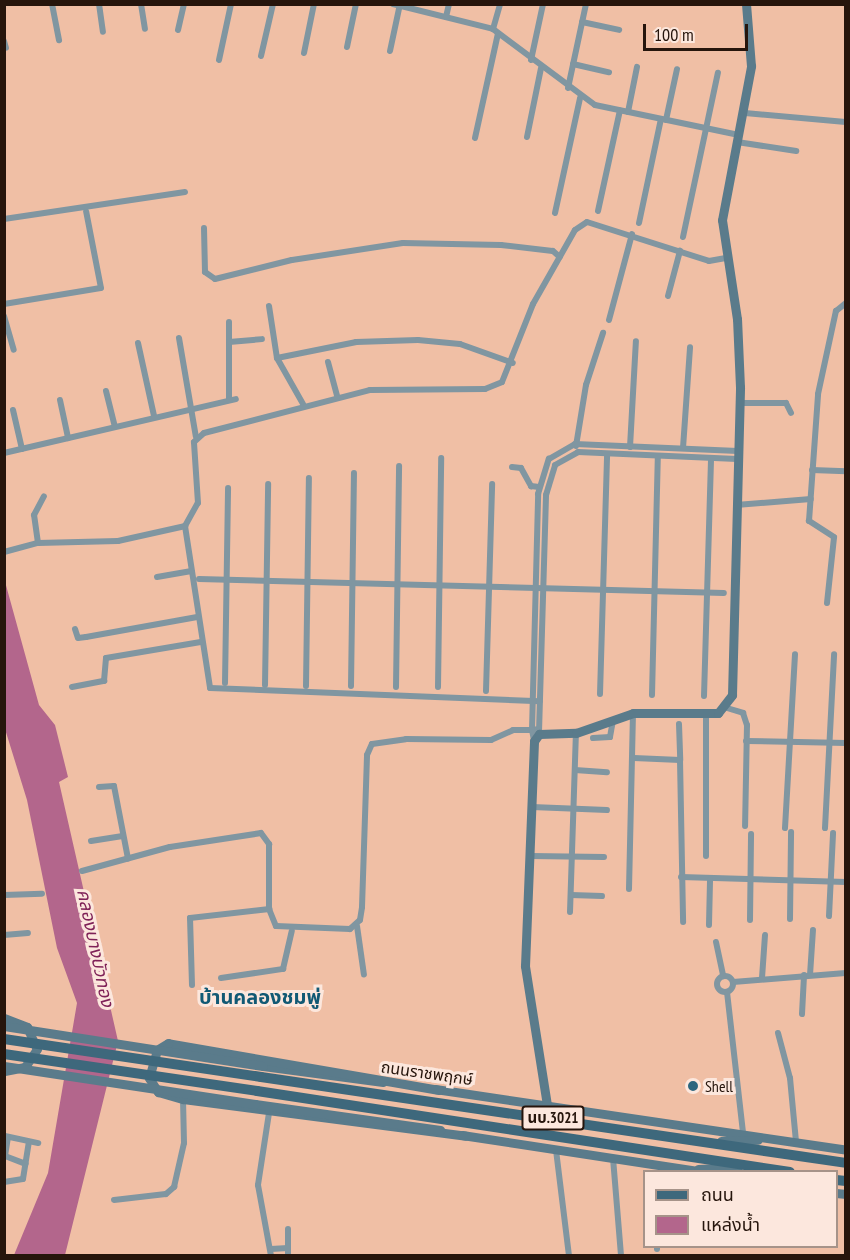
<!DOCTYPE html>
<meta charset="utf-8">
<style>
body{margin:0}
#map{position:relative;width:850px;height:1260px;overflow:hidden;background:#f0bfa5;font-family:"PT Sans Narrow","Noto Sans Thai",sans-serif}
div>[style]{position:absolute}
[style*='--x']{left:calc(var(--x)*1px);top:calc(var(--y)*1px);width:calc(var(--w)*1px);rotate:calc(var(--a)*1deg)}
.water>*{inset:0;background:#b3668c}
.street>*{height:6px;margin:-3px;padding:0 3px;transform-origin:3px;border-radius:3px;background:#8096a1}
.street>.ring{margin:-3px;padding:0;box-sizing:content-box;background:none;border:6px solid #8096a1;border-radius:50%}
.secondary>*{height:9px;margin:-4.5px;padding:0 4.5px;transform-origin:4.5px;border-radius:4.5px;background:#5a7b8b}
.primary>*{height:10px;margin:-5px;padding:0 5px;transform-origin:5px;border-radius:5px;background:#3e687c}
.secondary-bridge>*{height:9px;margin:-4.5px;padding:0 4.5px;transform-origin:4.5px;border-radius:4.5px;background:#5a7b8b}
.primary-bridge>*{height:10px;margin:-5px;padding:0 5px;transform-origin:5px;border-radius:5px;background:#3e687c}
.dots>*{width:16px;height:16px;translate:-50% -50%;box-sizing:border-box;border:3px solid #fce7dd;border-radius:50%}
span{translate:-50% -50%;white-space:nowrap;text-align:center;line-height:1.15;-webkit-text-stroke:6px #fce7dd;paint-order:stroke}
.shield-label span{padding:2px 4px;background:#fce7dd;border:2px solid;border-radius:4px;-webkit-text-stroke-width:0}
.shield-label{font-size:15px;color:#26150c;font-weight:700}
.street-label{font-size:16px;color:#26150c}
.poi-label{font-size:16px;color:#26150c}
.left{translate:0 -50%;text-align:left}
.water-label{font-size:18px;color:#7f2157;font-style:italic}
.quarter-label{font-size:20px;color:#115974;font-weight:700}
.frame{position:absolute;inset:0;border:6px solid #26150c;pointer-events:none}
.legend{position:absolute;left:643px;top:1170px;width:195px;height:78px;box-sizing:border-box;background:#fce7dd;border:2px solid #a69389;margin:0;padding:8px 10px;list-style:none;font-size:18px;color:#26150c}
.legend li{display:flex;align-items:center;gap:12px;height:30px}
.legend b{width:30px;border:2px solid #a69389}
.scale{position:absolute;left:643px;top:24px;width:105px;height:27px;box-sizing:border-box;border:3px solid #26150c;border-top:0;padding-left:8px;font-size:18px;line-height:21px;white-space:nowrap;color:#26150c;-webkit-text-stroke:4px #fce7dd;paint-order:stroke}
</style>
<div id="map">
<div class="water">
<i style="clip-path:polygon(4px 578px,39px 705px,55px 725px,68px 777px,59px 782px,118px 1041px,65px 1255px,14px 1255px,48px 1173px,77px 1003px,57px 948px,27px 800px,5px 729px)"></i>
</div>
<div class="street">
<i style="--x:52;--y:4;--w:37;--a:79"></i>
<i style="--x:99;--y:4;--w:28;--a:82"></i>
<i style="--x:141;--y:4;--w:25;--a:81"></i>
<i style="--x:393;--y:4;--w:103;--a:14"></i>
<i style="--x:493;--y:29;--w:127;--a:36.7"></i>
<i style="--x:595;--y:105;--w:147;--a:11.8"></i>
<i style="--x:446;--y:17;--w:13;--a:-77"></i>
<i style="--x:582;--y:22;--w:38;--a:12"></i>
<i style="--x:493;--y:29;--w:26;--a:-74"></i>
<i style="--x:178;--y:30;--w:27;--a:-77"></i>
<i style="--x:4;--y:41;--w:7;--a:74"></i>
<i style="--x:347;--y:47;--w:44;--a:-78.2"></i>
<i style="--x:390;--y:51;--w:48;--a:-78"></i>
<i style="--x:304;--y:53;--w:50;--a:-78.5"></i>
<i style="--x:261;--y:56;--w:53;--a:-77"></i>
<i style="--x:219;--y:60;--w:57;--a:-77.9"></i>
<i style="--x:531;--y:60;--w:57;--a:-77.9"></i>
<i style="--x:573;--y:64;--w:37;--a:13"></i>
<i style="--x:568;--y:88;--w:86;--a:-77.9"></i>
<i style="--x:628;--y:112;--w:46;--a:-78.7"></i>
<i style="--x:745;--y:113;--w:101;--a:5.1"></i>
<i style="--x:666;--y:120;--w:52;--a:-77.8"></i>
<i style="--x:527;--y:137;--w:70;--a:-78.5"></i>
<i style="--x:475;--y:138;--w:107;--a:-77.6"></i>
<i style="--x:737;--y:142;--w:60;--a:8.7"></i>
<i style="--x:598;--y:211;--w:103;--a:-77.7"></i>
<i style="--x:555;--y:213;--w:118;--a:-77.7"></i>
<i style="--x:4;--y:219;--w:183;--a:-8.5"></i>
<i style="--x:639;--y:223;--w:106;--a:-78.1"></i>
<i style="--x:204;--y:228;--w:44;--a:88.7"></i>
<i style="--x:205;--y:272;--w:12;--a:35"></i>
<i style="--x:215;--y:279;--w:79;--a:-13.9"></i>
<i style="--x:292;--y:260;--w:112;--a:-8.7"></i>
<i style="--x:403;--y:243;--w:98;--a:1.2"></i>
<i style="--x:501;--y:245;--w:52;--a:6.6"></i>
<i style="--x:553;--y:251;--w:9;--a:41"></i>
<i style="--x:683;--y:237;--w:168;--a:-78"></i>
<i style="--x:668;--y:296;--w:47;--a:-75.1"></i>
<i style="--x:4;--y:304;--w:98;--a:-9.4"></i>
<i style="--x:101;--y:288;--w:78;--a:-101"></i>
<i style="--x:269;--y:306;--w:53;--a:81.3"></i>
<i style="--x:277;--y:358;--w:53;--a:60.5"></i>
<i style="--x:4;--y:316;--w:35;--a:74"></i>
<i style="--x:609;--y:320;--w:89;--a:-75"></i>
<i style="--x:229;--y:322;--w:78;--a:90"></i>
<i style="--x:179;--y:338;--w:100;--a:80.3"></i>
<i style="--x:229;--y:342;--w:33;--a:-5"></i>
<i style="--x:138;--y:343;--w:75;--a:77.6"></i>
<i style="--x:277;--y:358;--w:81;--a:-11.4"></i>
<i style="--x:356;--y:342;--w:62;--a:-1.8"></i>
<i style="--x:418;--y:340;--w:42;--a:5.4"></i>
<i style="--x:460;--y:344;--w:56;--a:19.7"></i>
<i style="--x:328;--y:362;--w:35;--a:75"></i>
<i style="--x:106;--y:391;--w:36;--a:76"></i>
<i style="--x:60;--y:400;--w:39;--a:78"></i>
<i style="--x:740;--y:403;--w:46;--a:0"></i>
<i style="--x:786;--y:403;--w:11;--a:63"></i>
<i style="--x:13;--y:410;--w:40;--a:77"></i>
<i style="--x:576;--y:446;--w:62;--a:-80.7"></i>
<i style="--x:586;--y:385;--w:55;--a:-71.9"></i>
<i style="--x:630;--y:447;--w:106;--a:-86.8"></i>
<i style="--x:683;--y:448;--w:101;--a:-86"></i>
<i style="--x:4;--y:453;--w:238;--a:-13.1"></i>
<i style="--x:512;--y:467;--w:9;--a:6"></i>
<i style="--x:521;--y:468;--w:21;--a:61"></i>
<i style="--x:531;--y:486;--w:8;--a:7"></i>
<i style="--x:812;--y:470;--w:34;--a:2"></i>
<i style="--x:736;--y:505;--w:75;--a:-4.6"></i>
<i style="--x:185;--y:526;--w:164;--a:81.2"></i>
<i style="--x:210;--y:688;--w:330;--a:2.3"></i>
<i style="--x:38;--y:543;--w:28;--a:-98"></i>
<i style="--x:34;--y:515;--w:21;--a:-62"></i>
<i style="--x:4;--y:552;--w:35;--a:-15"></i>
<i style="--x:38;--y:543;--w:80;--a:-1.4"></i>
<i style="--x:118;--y:541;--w:69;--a:-12.6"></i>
<i style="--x:185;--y:526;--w:26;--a:-61"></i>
<i style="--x:198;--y:503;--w:61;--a:-93.8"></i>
<i style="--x:194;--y:442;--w:13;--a:-42"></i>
<i style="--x:204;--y:433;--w:171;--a:-14.5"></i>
<i style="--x:370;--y:390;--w:115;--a:-0.5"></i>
<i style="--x:485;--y:389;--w:18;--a:-22"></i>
<i style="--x:502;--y:382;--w:84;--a:-68.3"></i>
<i style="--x:533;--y:304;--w:85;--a:-60.4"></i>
<i style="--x:575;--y:230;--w:14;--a:-34"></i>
<i style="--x:587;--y:222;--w:128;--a:17.7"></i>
<i style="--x:709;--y:261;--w:17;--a:-10"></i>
<i style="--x:157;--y:577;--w:35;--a:-10"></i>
<i style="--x:199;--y:579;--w:525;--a:1.53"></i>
<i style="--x:827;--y:603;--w:66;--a:-83.9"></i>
<i style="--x:834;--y:537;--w:30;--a:-147"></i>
<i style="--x:809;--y:521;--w:127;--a:-85.9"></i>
<i style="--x:818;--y:394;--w:85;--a:-77.8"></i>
<i style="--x:836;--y:311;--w:13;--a:-39"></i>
<i style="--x:75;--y:629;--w:9;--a:72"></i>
<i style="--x:78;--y:638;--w:8;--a:-7"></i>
<i style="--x:86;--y:637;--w:113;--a:-10.2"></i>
<i style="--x:225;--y:683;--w:195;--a:-89.1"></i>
<i style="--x:265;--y:685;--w:201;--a:-89.1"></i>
<i style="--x:306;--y:686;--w:208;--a:-89.2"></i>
<i style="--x:351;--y:686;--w:213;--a:-89.2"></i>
<i style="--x:72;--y:687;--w:33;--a:-11"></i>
<i style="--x:104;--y:681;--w:23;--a:-85"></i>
<i style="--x:106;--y:658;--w:96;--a:-9.6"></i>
<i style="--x:396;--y:687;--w:221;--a:-89.2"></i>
<i style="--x:438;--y:687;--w:229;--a:-89.2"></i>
<i style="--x:486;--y:691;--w:207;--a:-88.3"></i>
<i style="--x:600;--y:694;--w:240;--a:-88.3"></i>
<i style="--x:652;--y:695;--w:239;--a:-88.6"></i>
<i style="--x:704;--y:696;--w:237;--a:-88.3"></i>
<i style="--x:727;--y:708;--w:17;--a:17"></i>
<i style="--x:743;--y:713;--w:13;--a:72"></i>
<i style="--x:747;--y:725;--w:101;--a:91.1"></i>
<i style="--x:706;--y:715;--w:141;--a:90"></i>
<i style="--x:679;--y:724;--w:36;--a:88"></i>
<i style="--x:539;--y:729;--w:7;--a:172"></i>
<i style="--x:532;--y:730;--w:236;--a:-88.5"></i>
<i style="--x:538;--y:494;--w:37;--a:-73"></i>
<i style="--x:549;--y:459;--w:30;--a:-30"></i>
<i style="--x:575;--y:444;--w:163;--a:2.5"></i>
<i style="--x:539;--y:732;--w:237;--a:-88.3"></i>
<i style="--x:546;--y:495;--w:31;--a:-73"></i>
<i style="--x:555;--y:465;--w:26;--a:-29"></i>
<i style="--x:578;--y:452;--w:159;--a:2.5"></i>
<i style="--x:593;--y:738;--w:17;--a:-3"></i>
<i style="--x:610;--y:737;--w:17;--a:-80"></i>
<i style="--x:746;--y:741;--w:100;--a:1.1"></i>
<i style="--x:634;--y:758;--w:46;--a:2.5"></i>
<i style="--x:680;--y:760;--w:162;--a:88.9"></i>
<i style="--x:575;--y:770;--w:32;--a:4"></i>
<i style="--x:99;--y:787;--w:15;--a:-4"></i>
<i style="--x:114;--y:786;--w:74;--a:79.1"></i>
<i style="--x:532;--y:807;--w:75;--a:2.3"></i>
<i style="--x:785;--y:828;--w:174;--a:-86.7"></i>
<i style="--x:825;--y:828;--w:174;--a:-87"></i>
<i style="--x:91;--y:841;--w:32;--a:-9"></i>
<i style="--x:531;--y:856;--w:73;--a:0.8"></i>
<i style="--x:82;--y:871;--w:91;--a:-15.3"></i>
<i style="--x:170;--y:847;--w:92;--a:-8.7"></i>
<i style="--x:261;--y:833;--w:14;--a:54"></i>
<i style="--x:269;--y:844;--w:65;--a:90"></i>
<i style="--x:269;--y:909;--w:18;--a:68"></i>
<i style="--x:276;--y:926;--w:74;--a:2.3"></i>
<i style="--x:350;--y:929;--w:13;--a:-42"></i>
<i style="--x:360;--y:920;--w:13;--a:-81"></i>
<i style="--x:362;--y:907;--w:152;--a:-88.1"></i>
<i style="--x:367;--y:755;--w:12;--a:-66"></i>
<i style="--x:372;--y:744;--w:34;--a:-8"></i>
<i style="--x:406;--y:739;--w:85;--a:0.7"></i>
<i style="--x:491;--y:740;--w:24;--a:-24"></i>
<i style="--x:513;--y:730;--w:19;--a:0"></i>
<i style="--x:532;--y:730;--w:10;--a:79"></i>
<i style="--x:681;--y:877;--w:165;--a:1.7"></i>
<i style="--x:629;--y:889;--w:176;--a:-88.7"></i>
<i style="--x:4;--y:895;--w:38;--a:-2"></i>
<i style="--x:571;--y:895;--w:31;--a:2"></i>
<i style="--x:570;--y:912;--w:179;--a:-88.1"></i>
<i style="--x:829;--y:916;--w:83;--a:-87.2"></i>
<i style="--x:790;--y:919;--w:87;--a:-89.3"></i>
<i style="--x:750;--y:920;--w:86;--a:-89.3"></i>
<i style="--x:709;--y:925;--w:45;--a:-88.7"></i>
<i style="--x:357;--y:926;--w:49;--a:81.9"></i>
<i style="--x:4;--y:935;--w:24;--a:-5"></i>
<i style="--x:716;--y:942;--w:35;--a:78"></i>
<i style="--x:810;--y:975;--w:45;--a:-86.2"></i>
<i class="ring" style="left:717px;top:976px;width:10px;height:10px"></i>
<i style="--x:221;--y:978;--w:63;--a:-8.3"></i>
<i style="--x:283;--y:969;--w:39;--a:-77"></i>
<i style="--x:762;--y:978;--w:43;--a:-86"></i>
<i style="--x:733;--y:982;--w:113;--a:-4.6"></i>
<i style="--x:192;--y:985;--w:67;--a:-91.7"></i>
<i style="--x:190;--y:918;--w:80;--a:-6.5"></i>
<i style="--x:727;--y:992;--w:142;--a:83.5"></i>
<i style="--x:802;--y:1014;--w:39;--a:-87"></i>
<i style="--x:778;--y:1033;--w:47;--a:75.1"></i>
<i style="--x:790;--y:1078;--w:63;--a:84.6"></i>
<i style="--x:269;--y:1113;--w:73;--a:98.7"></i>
<i style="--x:258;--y:1185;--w:72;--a:79.6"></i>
<i style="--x:5;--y:1136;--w:34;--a:12"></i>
<i style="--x:8;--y:1137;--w:19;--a:99"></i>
<i style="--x:5;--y:1156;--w:22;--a:21"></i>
<i style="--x:556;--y:1150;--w:107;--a:83"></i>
<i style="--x:613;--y:1158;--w:98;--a:85.3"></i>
<i style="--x:4;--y:1182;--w:19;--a:-9"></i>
<i style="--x:23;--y:1179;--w:37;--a:-81"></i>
<i style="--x:114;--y:1200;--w:52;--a:-6.6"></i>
<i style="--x:166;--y:1194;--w:11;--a:-41"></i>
<i style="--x:174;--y:1187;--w:45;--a:-77.2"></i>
<i style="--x:184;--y:1143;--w:44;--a:-91.3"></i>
<i style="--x:271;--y:1249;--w:17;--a:-3"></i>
<i style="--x:657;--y:1249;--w:3;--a:-90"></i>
<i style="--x:288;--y:1256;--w:27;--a:-90"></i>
</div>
<div class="secondary">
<i style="--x:4;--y:1018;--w:25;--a:21"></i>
<i style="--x:27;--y:1027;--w:24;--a:66"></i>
<i style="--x:37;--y:1049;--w:22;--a:124"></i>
<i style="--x:25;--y:1067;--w:21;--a:169"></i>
<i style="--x:263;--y:1066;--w:121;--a:7.6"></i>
<i style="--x:435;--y:1089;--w:416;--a:8.4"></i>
<i style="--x:439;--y:1090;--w:275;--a:-170.2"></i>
<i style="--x:168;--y:1043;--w:13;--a:148"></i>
<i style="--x:157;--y:1050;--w:29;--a:106"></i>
<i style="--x:149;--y:1078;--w:17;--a:57"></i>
<i style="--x:158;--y:1092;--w:26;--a:16"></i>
<i style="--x:183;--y:1099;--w:285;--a:7.4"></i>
<i style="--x:255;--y:1104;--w:187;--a:8"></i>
<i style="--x:547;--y:1105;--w:141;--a:-99"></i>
<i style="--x:525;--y:966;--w:225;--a:-87.7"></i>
<i style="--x:534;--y:741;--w:9;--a:-54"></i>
<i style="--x:539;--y:734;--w:37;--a:-2"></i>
<i style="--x:576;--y:733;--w:60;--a:-19.3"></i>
<i style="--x:633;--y:713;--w:85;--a:0"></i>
<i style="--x:718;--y:713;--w:23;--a:-52"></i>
<i style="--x:732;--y:695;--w:308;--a:-88.5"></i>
<i style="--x:740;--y:387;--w:68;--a:-92.5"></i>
<i style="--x:737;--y:319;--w:100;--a:-98.6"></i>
<i style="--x:722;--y:220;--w:157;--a:-79.3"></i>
<i style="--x:751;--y:66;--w:62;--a:-94.6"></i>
<i style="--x:462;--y:1135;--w:245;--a:8.7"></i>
<i style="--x:721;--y:1141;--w:37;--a:-2"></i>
<i style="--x:698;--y:1169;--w:40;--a:-2.9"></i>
<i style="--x:836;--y:1193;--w:10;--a:6"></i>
</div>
<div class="primary">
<i style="--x:261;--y:1077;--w:591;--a:8.36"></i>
<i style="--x:257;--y:1091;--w:539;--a:8.64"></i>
<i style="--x:836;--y:1180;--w:10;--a:6"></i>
</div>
<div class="secondary-bridge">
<i style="--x:4;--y:1026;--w:262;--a:8.8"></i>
<i style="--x:4;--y:1066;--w:254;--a:8.6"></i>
</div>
<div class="primary-bridge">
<i style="--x:4;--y:1039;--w:260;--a:8.4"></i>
<i style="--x:4;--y:1054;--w:256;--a:8.3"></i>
</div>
<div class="dots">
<i style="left:693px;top:1086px;background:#2c667f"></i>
</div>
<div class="shield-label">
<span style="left:553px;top:1118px">นบ.3021</span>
</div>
<div class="street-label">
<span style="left:427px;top:1073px;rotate:8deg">ถนนราชพฤกษ์</span>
</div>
<div class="poi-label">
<span class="left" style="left:705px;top:1086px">Shell</span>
</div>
<div class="water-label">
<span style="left:95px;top:948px;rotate:78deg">คลองบางบัวทอง</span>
</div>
<div class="quarter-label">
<span style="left:260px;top:997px">บ้านคลองชมพู่</span>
</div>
<div class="frame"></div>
<ul class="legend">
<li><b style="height:8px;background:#3e687c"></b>ถนน</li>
<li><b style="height:16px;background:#b3668c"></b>แหล่งน้ำ</li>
</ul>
<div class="scale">100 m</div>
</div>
